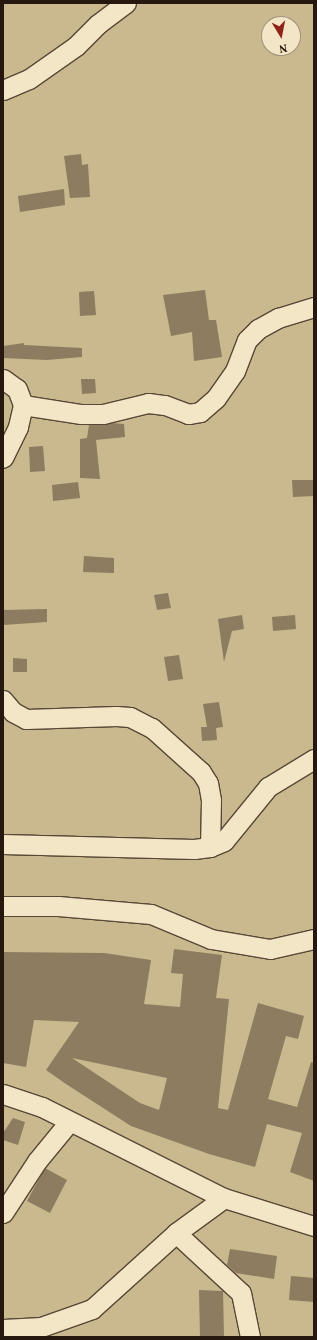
<!DOCTYPE html>
<style>
body{margin:0}
#map{position:relative;width:317px;height:1340px;overflow:hidden;background:#ecd9a9;font-family:Vollkorn,serif}
div>[style]{position:absolute}
[style*='--x']{left:calc(var(--x)*1px);top:calc(var(--y)*1px);width:calc(var(--w)*1px);rotate:calc(var(--a)*1deg)}
.green>*{inset:0;background:#cab88f}
.building>*{inset:0;background:#8d7c5f}
.roads{filter:drop-shadow(1px 0 #584836) drop-shadow(-1px 0 #584836) drop-shadow(0 1px #584836) drop-shadow(0 -1px #584836)}
.minor>*{height:19px;margin:-9.5px;padding:0 9.5px;transform-origin:9.5px;border-radius:9.5px;background:#f3e6c7}
span{translate:-50% -50%;white-space:nowrap;text-align:center;line-height:1.15;-webkit-text-stroke:3px #f3e6c7;paint-order:stroke}
.frame{position:absolute;inset:0;border:4px solid #26170f;pointer-events:none}
.north{position:absolute;left:261px;top:16px;width:40px;height:40px;box-sizing:border-box;background:#f3e6c7;border:1px solid #a1937d;border-radius:50%;rotate:170deg;font-size:11px;font-weight:700;line-height:16px;text-align:center;color:#26170f}
.north::after{content:'';display:block;margin:auto;width:14px;height:18px;background:#8f2418;clip-path:polygon(50% 0,100% 100%,50% 72%,0 100%)}
</style>
<div id="map">
<div class="green">
<i style="clip-path:polygon(evenodd,3px 3px,314px 3px,314px 1337px,3px 1337px,3px 3px,269px 24px,293px 24px,293px 48px,269px 48px,269px 24px)"></i>
</div>
<div class="building">
<i style="clip-path:polygon(81px 154px,82px 165px,88px 164px,90px 197px,70px 198px,64px 156px)"></i>
<i style="clip-path:polygon(64px 189px,65px 205px,20px 212px,18px 196px)"></i>
<i style="clip-path:polygon(205px 290px,209px 320px,216px 320px,222px 357px,194px 361px,192px 332px,171px 336px,163px 295px)"></i>
<i style="clip-path:polygon(94px 291px,96px 315px,80px 316px,79px 292px)"></i>
<i style="clip-path:polygon(24px 343px,24px 345px,82px 348px,82px 357px,47px 360px,3px 358px,3px 346px)"></i>
<i style="clip-path:polygon(81px 379px,95px 379px,96px 393px,82px 394px)"></i>
<i style="clip-path:polygon(113px 423px,124px 424px,125px 437px,96px 440px,100px 479px,80px 478px,80px 439px,87px 438px,89px 425px)"></i>
<i style="clip-path:polygon(43px 446px,45px 471px,30px 472px,29px 447px)"></i>
<i style="clip-path:polygon(292px 480px,314px 480px,314px 496px,293px 497px)"></i>
<i style="clip-path:polygon(78px 482px,80px 498px,53px 501px,52px 485px)"></i>
<i style="clip-path:polygon(84px 556px,114px 558px,114px 573px,83px 572px)"></i>
<i style="clip-path:polygon(168px 593px,171px 608px,157px 610px,154px 595px)"></i>
<i style="clip-path:polygon(47px 609px,47px 622px,3px 625px,3px 610px)"></i>
<i style="clip-path:polygon(242px 615px,244px 629px,232px 631px,224px 662px,218px 619px)"></i>
<i style="clip-path:polygon(295px 615px,296px 629px,273px 631px,272px 617px)"></i>
<i style="clip-path:polygon(179px 655px,183px 679px,168px 681px,164px 657px)"></i>
<i style="clip-path:polygon(13px 658px,27px 659px,27px 672px,13px 672px)"></i>
<i style="clip-path:polygon(219px 702px,223px 727px,216px 728px,217px 740px,202px 741px,201px 727px,207px 727px,203px 704px)"></i>
<i style="clip-path:polygon(evenodd,174px 949px,222px 955px,216px 998px,229px 999px,218px 1108px,228px 1110px,258px 1003px,304px 1016px,298px 1039px,286px 1036px,268px 1099px,297px 1107px,311px 1062px,314px 1063px,314px 1181px,290px 1172px,302px 1133px,267px 1124px,255px 1167px,209px 1154px,131px 1126px,66px 1084px,46px 1070px,79px 1022px,34px 1020px,26px 1067px,3px 1063px,3px 952px,104px 953px,151px 960px,144px 1004px,180px 1007px,183px 974px,171px 973px,174px 949px,72px 1058px,167px 1078px,159px 1110px,140px 1103px,72px 1058px)"></i>
<i style="clip-path:polygon(13px 1118px,25px 1122px,18px 1145px,3px 1140px,3px 1133px)"></i>
<i style="clip-path:polygon(45px 1168px,67px 1180px,50px 1213px,27px 1201px)"></i>
<i style="clip-path:polygon(230px 1249px,277px 1256px,274px 1279px,236px 1273px,227px 1265px)"></i>
<i style="clip-path:polygon(291px 1276px,314px 1278px,314px 1302px,289px 1300px)"></i>
<i style="clip-path:polygon(199px 1290px,223px 1291px,224px 1337px,200px 1337px)"></i>
</div>
<div class="roads">
<div class="minor">
<i style="--x:3;--y:90;--w:28;--a:-23"></i>
<i style="--x:29;--y:79;--w:57;--a:-35.1"></i>
<i style="--x:76;--y:46;--w:31;--a:-45"></i>
<i style="--x:98;--y:24;--w:35;--a:-37"></i>
<i style="--x:3;--y:379;--w:17;--a:36"></i>
<i style="--x:17;--y:389;--w:17;--a:69"></i>
<i style="--x:23;--y:405;--w:23;--a:103"></i>
<i style="--x:18;--y:427;--w:34;--a:116"></i>
<i style="--x:23;--y:405;--w:59;--a:8.8"></i>
<i style="--x:81;--y:414;--w:22;--a:0"></i>
<i style="--x:103;--y:414;--w:46;--a:-13.7"></i>
<i style="--x:148;--y:403;--w:17;--a:7"></i>
<i style="--x:165;--y:405;--w:25;--a:21"></i>
<i style="--x:188;--y:414;--w:12;--a:-9"></i>
<i style="--x:200;--y:412;--w:21;--a:-41"></i>
<i style="--x:216;--y:398;--w:33;--a:-55"></i>
<i style="--x:235;--y:371;--w:33;--a:-69"></i>
<i style="--x:247;--y:340;--w:16;--a:-45"></i>
<i style="--x:258;--y:329;--w:23;--a:-29"></i>
<i style="--x:278;--y:318;--w:38;--a:-17"></i>
<i style="--x:3;--y:700;--w:16;--a:50"></i>
<i style="--x:13;--y:712;--w:15;--a:28"></i>
<i style="--x:26;--y:719;--w:90;--a:-1.9"></i>
<i style="--x:116;--y:716;--w:14;--a:4"></i>
<i style="--x:130;--y:717;--w:25;--a:27"></i>
<i style="--x:152;--y:728;--w:66;--a:41.9"></i>
<i style="--x:201;--y:772;--w:13;--a:58"></i>
<i style="--x:208;--y:783;--w:17;--a:80"></i>
<i style="--x:211;--y:800;--w:47;--a:91.2"></i>
<i style="--x:3;--y:844;--w:191;--a:1.5"></i>
<i style="--x:194;--y:849;--w:16;--a:-7"></i>
<i style="--x:210;--y:847;--w:15;--a:-23"></i>
<i style="--x:224;--y:841;--w:70;--a:-50.8"></i>
<i style="--x:268;--y:787;--w:54;--a:-31.3"></i>
<i style="--x:3;--y:906;--w:55;--a:0"></i>
<i style="--x:58;--y:906;--w:93;--a:4.9"></i>
<i style="--x:151;--y:914;--w:65;--a:22.6"></i>
<i style="--x:211;--y:939;--w:60;--a:9.6"></i>
<i style="--x:270;--y:949;--w:45;--a:-12.8"></i>
<i style="--x:3;--y:1094;--w:41;--a:18.4"></i>
<i style="--x:42;--y:1107;--w:203;--a:26.6"></i>
<i style="--x:224;--y:1198;--w:94;--a:17.3"></i>
<i style="--x:3;--y:1213;--w:62;--a:-56.8"></i>
<i style="--x:37;--y:1161;--w:50;--a:-50.6"></i>
<i style="--x:176;--y:1233;--w:88;--a:42.7"></i>
<i style="--x:241;--y:1293;--w:45;--a:78.4"></i>
<i style="--x:3;--y:1329;--w:38;--a:-3"></i>
<i style="--x:41;--y:1327;--w:54;--a:-19.4"></i>
<i style="--x:92;--y:1309;--w:113;--a:-42.1"></i>
<i style="--x:176;--y:1233;--w:59;--a:-36.1"></i>
</div>
</div>
<div class="frame"></div>
<div class="north">N</div>
</div>
